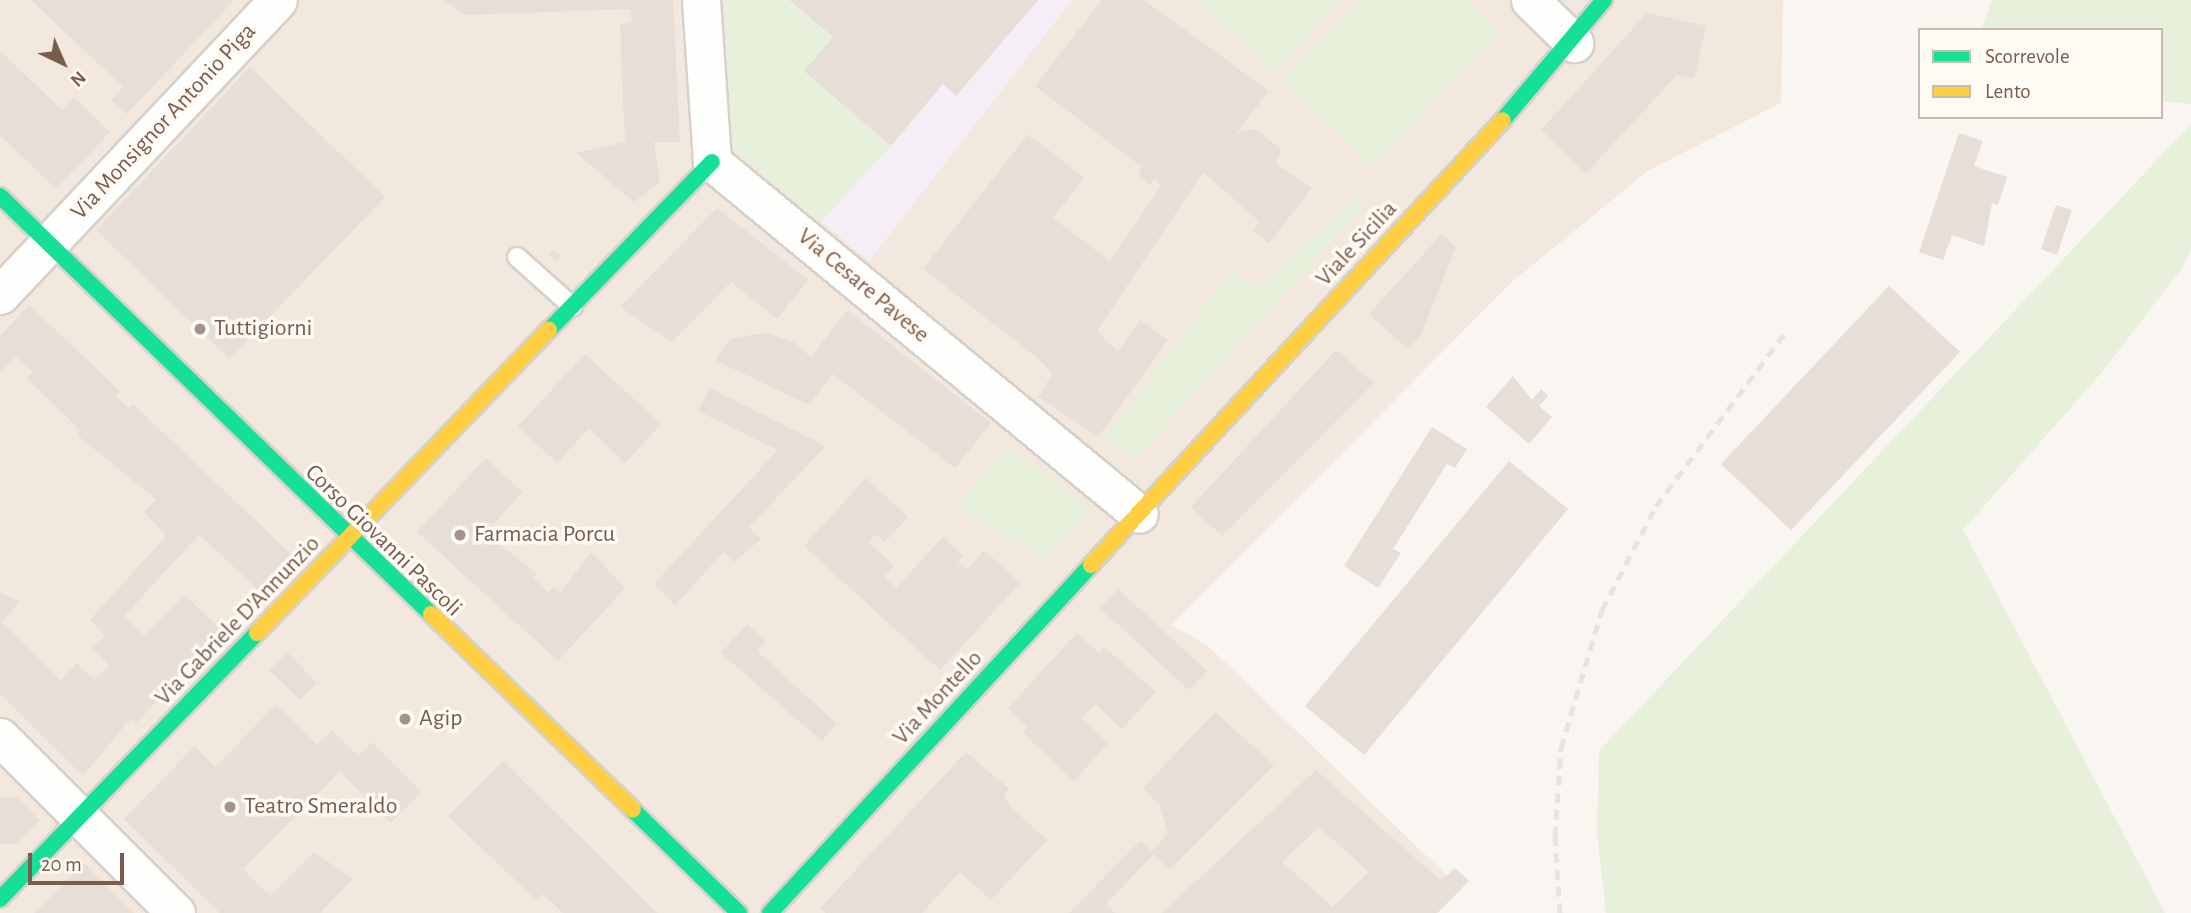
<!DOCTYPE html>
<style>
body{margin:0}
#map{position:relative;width:2191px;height:913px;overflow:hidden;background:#f9f5f0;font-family:"Alegreya Sans",sans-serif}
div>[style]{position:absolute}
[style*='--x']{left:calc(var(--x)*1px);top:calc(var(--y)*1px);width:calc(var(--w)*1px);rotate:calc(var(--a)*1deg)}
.residential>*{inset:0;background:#f2e8de}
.education>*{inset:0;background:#f6eef6}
.green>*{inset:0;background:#e7f0db}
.building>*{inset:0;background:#e6ded7}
.roads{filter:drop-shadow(2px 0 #d7d1cb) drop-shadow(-2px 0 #d7d1cb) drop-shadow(0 2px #d7d1cb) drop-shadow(0 -2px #d7d1cb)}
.lane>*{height:18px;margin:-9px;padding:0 9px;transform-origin:9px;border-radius:9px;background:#fefefd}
.street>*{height:37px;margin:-18.5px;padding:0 18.5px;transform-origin:18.5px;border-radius:18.5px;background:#fefefd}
.fast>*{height:16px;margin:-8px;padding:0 8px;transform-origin:8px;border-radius:8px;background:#16e098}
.slow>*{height:16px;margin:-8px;padding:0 8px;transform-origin:8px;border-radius:8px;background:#ffcf43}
.rail>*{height:5px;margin-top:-2.5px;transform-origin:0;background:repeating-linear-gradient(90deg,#e6e3e7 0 10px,transparent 0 17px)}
.dots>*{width:19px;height:19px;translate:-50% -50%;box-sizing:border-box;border:4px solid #fffaf3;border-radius:50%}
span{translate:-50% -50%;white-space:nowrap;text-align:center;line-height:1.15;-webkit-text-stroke:7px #fffaf3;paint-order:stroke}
.street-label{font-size:24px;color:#7a5c4d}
.poi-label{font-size:24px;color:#7a5c4d}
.left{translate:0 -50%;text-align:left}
.legend{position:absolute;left:1918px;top:28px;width:245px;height:91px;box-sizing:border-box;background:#fffaf3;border:2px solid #cabbb1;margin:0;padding:9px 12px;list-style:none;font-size:21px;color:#7a5c4d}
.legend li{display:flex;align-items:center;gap:14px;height:35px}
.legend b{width:35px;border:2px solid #cabbb1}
.north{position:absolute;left:28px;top:28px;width:70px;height:70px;-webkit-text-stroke:5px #fffaf3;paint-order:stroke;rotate:136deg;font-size:19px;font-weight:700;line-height:28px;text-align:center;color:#7a5c4d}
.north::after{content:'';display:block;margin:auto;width:24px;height:32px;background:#7a5c4d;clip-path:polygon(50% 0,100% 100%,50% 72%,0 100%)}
.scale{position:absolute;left:28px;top:853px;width:96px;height:32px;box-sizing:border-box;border:4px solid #7a5c4d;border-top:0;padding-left:9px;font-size:21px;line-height:24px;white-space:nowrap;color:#7a5c4d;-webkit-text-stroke:5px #fffaf3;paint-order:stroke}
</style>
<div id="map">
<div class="residential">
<i style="clip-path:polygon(0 0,1783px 0,1781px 103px,1649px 170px,1514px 280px,1171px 625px,1207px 645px,1461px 889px,1437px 913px,0 913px)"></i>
</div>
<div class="education">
<i style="clip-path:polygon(726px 0,1072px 0,869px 261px,730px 145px)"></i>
</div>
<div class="green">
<i style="clip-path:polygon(726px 0,789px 0,833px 37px,805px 71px,891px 146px,820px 223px,730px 145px)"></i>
<i style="clip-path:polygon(1198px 0,1342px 0,1274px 72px)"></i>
<i style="clip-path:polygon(1360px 0,1465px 0,1499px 32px,1373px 166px,1283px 81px)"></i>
<i style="clip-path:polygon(1992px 0,2191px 0,2191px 104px,2161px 101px,2161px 30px,1981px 30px)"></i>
<i style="clip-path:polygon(2191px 124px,2191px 249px,2182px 268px,2102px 372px,1963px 530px,2165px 913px,1606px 913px,1597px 834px,1599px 751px)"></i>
<i style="clip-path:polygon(1358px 197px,1365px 204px,1135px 460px,1106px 437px,1232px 269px,1258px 289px)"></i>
<i style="clip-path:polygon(1007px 446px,1091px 509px,1045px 559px,957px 508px)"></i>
</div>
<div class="building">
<i style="clip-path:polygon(31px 0,234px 0,127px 114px,111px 100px,123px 87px)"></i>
<i style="clip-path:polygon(444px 0,673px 0,680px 142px,654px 142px,660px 182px,634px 202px,576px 153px,625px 142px,620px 25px,632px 22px,630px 9px,465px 15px)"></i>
<i style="clip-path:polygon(789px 0,1038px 0,956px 96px,943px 84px,891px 146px,804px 71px,833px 37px)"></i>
<i style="clip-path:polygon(1102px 0,1144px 0,1269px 91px,1236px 133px,1255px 129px,1281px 149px,1276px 164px,1312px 188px,1269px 243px,1253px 230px,1260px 222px,1203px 172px,1097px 331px,1118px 352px,1140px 320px,1168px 340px,1098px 437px,1039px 397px,1052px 373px,1035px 356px,923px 269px,1028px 134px,1084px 178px,1053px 218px,1110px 261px,1161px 186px,1154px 179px,1150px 185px,1138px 173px,1142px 167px,1035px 86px)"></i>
<i style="clip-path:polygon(1647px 13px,1706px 26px,1694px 79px,1677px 75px,1586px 173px,1541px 130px)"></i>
<i style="clip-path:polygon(0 51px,62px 110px,74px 97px,110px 132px,56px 189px,0 135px)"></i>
<i style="clip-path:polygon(250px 67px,385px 197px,229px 359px,96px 230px)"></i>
<i style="clip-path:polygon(1959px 133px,1983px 141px,1974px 166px,2007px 177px,1998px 205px,1992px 203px,1984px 246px,1952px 235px,1943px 260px,1919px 252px)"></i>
<i style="clip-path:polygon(2056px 205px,2072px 210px,2057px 255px,2041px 249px)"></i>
<i style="clip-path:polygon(717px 208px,808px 280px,777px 319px,731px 282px,672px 342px,620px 307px)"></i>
<i style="clip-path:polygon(1442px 234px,1456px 247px,1421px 335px,1408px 349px,1369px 314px)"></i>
<i style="clip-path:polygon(554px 250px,560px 256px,556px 261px,549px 255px)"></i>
<i style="clip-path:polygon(1889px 286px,1960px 352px,1791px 530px,1721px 464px)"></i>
<i style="clip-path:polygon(29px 305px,120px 391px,116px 396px,129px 408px,133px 404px,297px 560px,263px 595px,199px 534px,196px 538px,124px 616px,145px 636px,185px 595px,223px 632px,136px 723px,131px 718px,83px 776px,0 694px,0 592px,20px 602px,1px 622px,61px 681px,77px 663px,94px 680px,109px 665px,93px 648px,105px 635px,90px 620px,166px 536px,144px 512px,156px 499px,77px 435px,81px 431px,27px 378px,33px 372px,16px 356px,0 372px,0 336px)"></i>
<i style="clip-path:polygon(847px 310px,991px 423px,955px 468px,833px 374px,809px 405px,715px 360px,731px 338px,765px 333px,793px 342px,811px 357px)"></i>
<i style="clip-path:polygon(1336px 350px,1374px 383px,1222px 536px,1191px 507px)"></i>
<i style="clip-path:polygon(585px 354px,661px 424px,625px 463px,589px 428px,557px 463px,518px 426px)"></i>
<i style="clip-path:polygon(1513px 376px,1532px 400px,1541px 389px,1548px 396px,1539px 406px,1552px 417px,1529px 444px,1486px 407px)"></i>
<i style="clip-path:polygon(710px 388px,826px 446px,749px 527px,761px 539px,734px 562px,724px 552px,675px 605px,654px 584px,778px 450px,698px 411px)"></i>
<i style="clip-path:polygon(1432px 427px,1467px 449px,1455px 468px,1447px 464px,1393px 549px,1401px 553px,1378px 588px,1344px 566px)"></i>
<i style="clip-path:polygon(486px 458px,522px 492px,494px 524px,485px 523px,493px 531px,489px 536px,537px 574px,533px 578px,549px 593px,554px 587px,560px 593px,591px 552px,625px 588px,558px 661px,417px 532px)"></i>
<i style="clip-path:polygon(1509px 461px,1568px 509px,1364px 755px,1305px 706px)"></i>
<i style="clip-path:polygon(866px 478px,908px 517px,885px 542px,876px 534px,868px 542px,894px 566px,884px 577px,896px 588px,943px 537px,963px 556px,958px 562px,967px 570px,984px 550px,1020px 583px,940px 670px,804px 546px)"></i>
<i style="clip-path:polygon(1118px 589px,1207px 671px,1189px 690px,1100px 608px)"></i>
<i style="clip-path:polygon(747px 624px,765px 641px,757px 651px,837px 724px,822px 741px,721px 653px)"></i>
<i style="clip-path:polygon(1077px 633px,1099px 653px,1104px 647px,1156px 692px,1122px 729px,1095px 704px,1081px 719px,1108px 743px,1074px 781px,1023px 733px,1028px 727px,1008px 708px)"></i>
<i style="clip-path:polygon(287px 652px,317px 683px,300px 700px,269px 670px)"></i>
<i style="clip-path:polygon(276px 705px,317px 745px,332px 730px,358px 756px,372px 742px,422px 792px,391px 823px,340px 771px,243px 869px,270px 896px,314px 852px,353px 879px,320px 913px,220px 913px,124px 819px,195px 746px,215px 767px)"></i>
<i style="clip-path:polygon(1215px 712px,1274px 765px,1170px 869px,1154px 854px,1106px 904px,1115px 913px,1069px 913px,1141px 840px,1151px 851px,1168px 834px,1160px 806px,1143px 788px)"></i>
<i style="clip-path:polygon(966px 752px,1009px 789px,1003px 795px,1010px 806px,1047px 840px,991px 900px,960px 872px,922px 913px,826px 913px,820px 908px)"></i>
<i style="clip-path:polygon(503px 761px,630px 886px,657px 913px,563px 913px,543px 894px,536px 900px,448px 816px)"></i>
<i style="clip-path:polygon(evenodd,1316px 770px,1441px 881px,1455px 868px,1469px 881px,1437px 913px,1162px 913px,1316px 770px,1319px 827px,1369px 872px,1333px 907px,1282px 862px,1319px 827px)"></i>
<i style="clip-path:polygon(0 797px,17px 797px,40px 821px,17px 844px,0 844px)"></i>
<i style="clip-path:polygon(84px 863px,134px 913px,35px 913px)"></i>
</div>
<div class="roads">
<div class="lane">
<i style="--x:517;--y:257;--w:75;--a:41.8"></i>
</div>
<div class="street">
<i style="--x:701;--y:0;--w:162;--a:86.1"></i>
<i style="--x:712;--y:162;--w:553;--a:39.5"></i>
<i style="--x:1530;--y:0;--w:62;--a:44.3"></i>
<i style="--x:0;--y:295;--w:405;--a:-46.7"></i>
<i style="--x:0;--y:737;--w:249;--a:45"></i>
</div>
<div class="fast">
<i style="--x:1503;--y:120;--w:157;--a:-49.9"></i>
<i style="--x:0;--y:196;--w:600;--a:44.12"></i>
<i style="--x:549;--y:330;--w:234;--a:-45.9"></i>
<i style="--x:633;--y:810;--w:148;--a:44.2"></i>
<i style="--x:0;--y:899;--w:370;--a:-46"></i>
<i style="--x:770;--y:913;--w:473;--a:-47.3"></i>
</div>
<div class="slow">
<i style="--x:1091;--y:565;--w:606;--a:-47.21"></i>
<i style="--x:431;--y:614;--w:281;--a:44.1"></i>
<i style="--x:257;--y:633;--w:421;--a:-46.1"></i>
</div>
</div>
<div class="rail">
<i style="--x:1560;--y:913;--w:77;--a:-93.7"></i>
<i style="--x:1555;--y:836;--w:88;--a:-86.1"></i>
<i style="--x:1561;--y:748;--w:144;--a:-73.5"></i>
<i style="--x:1602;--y:610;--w:117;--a:-62.6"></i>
<i style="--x:1656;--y:506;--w:214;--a:-53.3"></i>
</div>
<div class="dots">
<i style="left:200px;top:329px;background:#a69286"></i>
<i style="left:460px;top:535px;background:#a69286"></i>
<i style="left:405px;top:719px;background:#a69286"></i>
<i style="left:230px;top:807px;background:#a69286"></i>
</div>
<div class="street-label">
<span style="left:164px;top:122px;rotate:-47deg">Via Monsignor Antonio Piga</span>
<span style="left:1357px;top:244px;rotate:-47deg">Viale Sicilia</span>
<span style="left:863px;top:286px;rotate:40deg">Via Cesare Pavese</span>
<span style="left:383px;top:541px;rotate:44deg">Corso Giovanni Pascoli</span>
<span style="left:238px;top:621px;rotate:-46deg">Via Gabriele D'Annunzio</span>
<span style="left:938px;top:698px;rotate:-47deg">Via Montello</span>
</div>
<div class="poi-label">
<span class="left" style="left:214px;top:329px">Tuttigiorni</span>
<span class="left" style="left:474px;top:535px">Farmacia Porcu</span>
<span class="left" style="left:419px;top:719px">Agip</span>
<span class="left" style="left:244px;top:807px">Teatro Smeraldo</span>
</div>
<ul class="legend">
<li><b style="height:9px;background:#16e098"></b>Scorrevole</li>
<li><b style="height:9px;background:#ffcf43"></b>Lento</li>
</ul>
<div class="north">N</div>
<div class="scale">20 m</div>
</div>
